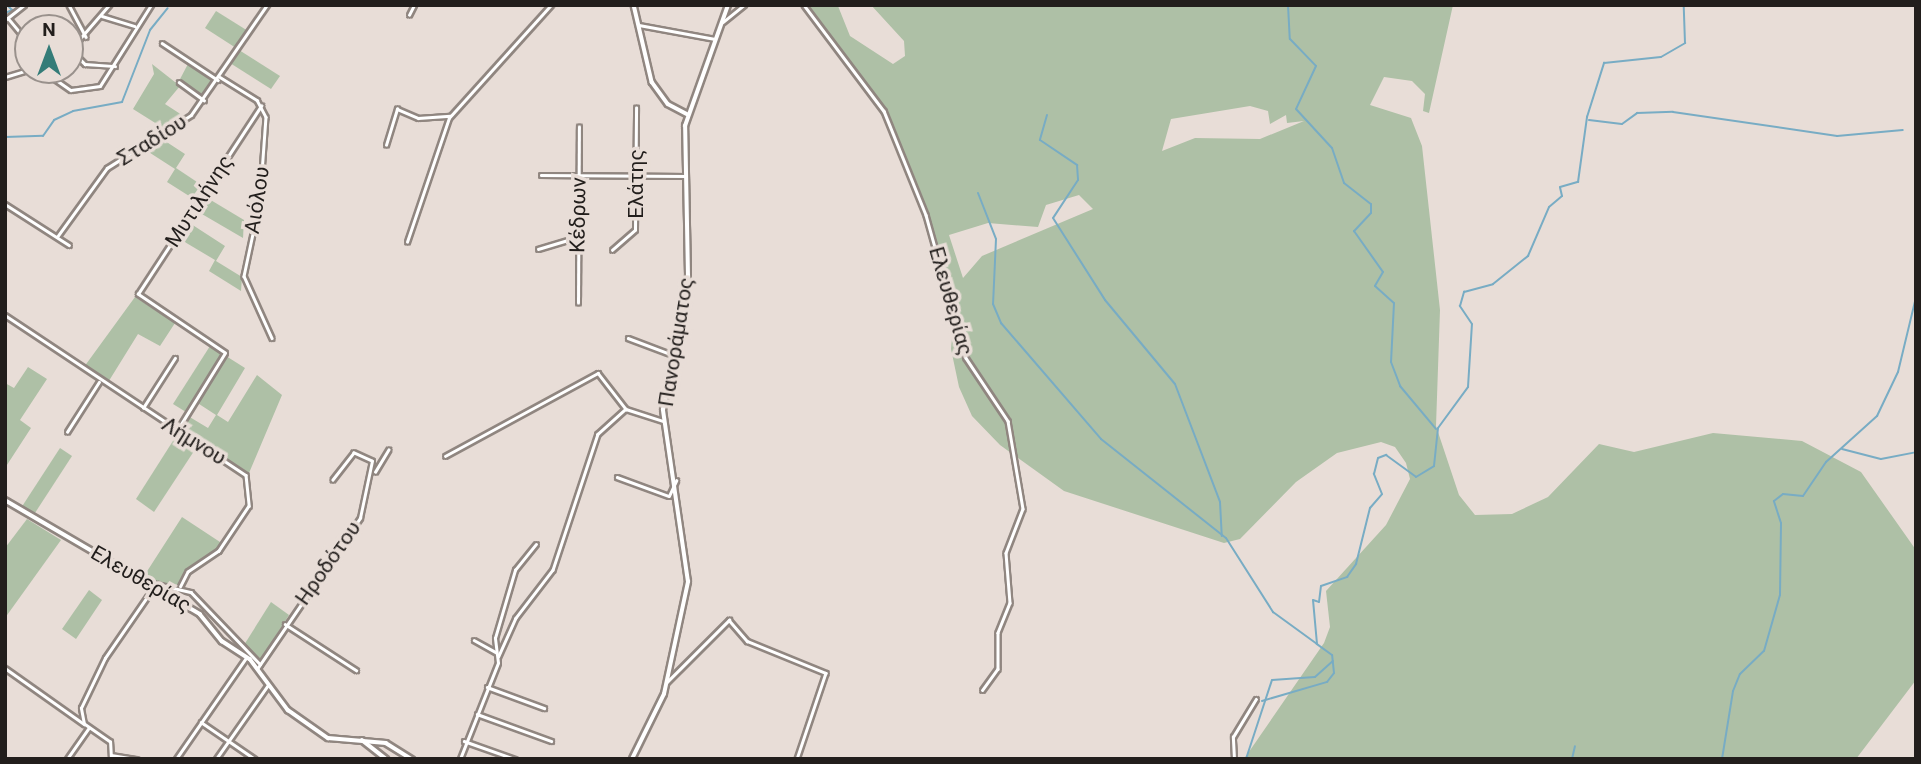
<!DOCTYPE html>
<meta charset="utf-8">
<style>
body{margin:0}
#map{position:relative;width:1921px;height:764px;overflow:hidden;background:#e8ddd7;font-family:Roboto,sans-serif}
div>[style]{position:absolute}
[style*='--x']{left:calc(var(--x)*1px);top:calc(var(--y)*1px);width:calc(var(--w)*1px);rotate:calc(var(--a)*1deg)}
.green>*{inset:0;background:#aec0a6}
.stream>*{height:2px;margin:-1px;padding:0 1px;transform-origin:1px;border-radius:1px;background:#78acc4}
.roads{filter:drop-shadow(2px 0 #908680) drop-shadow(-2px 0 #908680) drop-shadow(0 2px #908680) drop-shadow(0 -2px #908680)}
.minor>*{height:2.5px;margin:-1.25px;padding:0 1.25px;transform-origin:1.25px;border-radius:1.25px;background:#fff}
.tertiary>*{height:3.5px;margin:-1.75px;padding:0 1.75px;transform-origin:1.75px;border-radius:1.75px;background:#fff}
.secondary>*{height:3.5px;margin:-1.75px;padding:0 1.75px;transform-origin:1.75px;border-radius:1.75px;background:#fff}
span{translate:-50% -50%;white-space:nowrap;text-align:center;line-height:1.15;-webkit-text-stroke:7px #e8ddd7;paint-order:stroke}
.street-label{font-size:21px;color:#221e1c}
.frame{position:absolute;inset:0;border:7px solid #221e1c;pointer-events:none}
.north{position:absolute;left:14px;top:14px;width:70px;height:70px;box-sizing:border-box;background:#e8ddd7;border:2px solid #99918c;border-radius:50%;rotate:0deg;font-size:19px;font-weight:700;line-height:28px;text-align:center;color:#221e1c}
.north::after{content:'';display:block;margin:auto;width:24px;height:32px;background:#347c78;clip-path:polygon(50% 0,100% 100%,50% 72%,0 100%)}
</style>
<div id="map">
<div class="green">
<i style="clip-path:polygon(evenodd,805px 5px,838px 6px,850px 36px,893px 64px,905px 56px,904px 41px,871px 5px,1453px 5px,1429px 113px,1423px 111px,1425px 94px,1412px 81px,1384px 77px,1370px 105px,1411px 118px,1422px 146px,1440px 310px,1436px 426px,1459px 495px,1475px 515px,1512px 514px,1548px 497px,1599px 444px,1634px 452px,1713px 433px,1802px 441px,1861px 472px,1916px 550px,1916px 680px,1856px 759px,1244px 759px,1324px 643px,1330px 627px,1326px 591px,1386px 525px,1410px 479px,1406px 463px,1395px 447px,1381px 442px,1337px 453px,1296px 482px,1240px 539px,1224px 543px,1064px 491px,1000px 445px,972px 416px,959px 387px,951px 349px,955px 302px,887px 114px,805px 5px,1250px 106px,1268px 111px,1270px 124px,1286px 115px,1287px 123px,1304px 121px,1260px 139px,1195px 138px,1162px 151px,1171px 119px,1250px 106px,805px 5px,1079px 195px,1093px 209px,982px 256px,963px 278px,949px 235px,988px 223px,1038px 227px,1046px 205px,1079px 195px)"></i>
<i style="clip-path:polygon(216px 11px,248px 31px,236px 48px,205px 28px)"></i>
<i style="clip-path:polygon(239px 50px,280px 76px,271px 89px,230px 63px)"></i>
<i style="clip-path:polygon(189px 62px,215px 79px,203px 98px,179px 81px)"></i>
<i style="clip-path:polygon(152px 64px,180px 86px,165px 104px,185px 117px,168px 131px,133px 109px,154px 74px)"></i>
<i style="clip-path:polygon(162px 139px,185px 154px,176px 168px,206px 188px,197px 201px,167px 182px,175px 169px,144px 149px)"></i>
<i style="clip-path:polygon(204px 196px,244px 220px,243px 238px,195px 210px)"></i>
<i style="clip-path:polygon(188px 222px,225px 246px,216px 261px,242px 277px,241px 291px,209px 271px,215px 260px,178px 238px)"></i>
<i style="clip-path:polygon(135px 297px,175px 323px,160px 346px,138px 334px,107px 384px,84px 367px)"></i>
<i style="clip-path:polygon(210px 346px,223px 354px,186px 412px,173px 404px)"></i>
<i style="clip-path:polygon(226px 356px,245px 368px,217px 415px,228px 422px,257px 375px,282px 395px,249px 473px,180px 430px,188px 416px,208px 428px,216px 415px,196px 402px)"></i>
<i style="clip-path:polygon(28px 367px,47px 379px,20px 420px,31px 428px,5px 468px,5px 383px,14px 388px)"></i>
<i style="clip-path:polygon(178px 433px,198px 445px,154px 512px,136px 499px)"></i>
<i style="clip-path:polygon(60px 448px,72px 456px,33px 516px,21px 508px)"></i>
<i style="clip-path:polygon(182px 517px,220px 542px,218px 549px,187px 572px,181px 585px,156px 583px,144px 576px)"></i>
<i style="clip-path:polygon(27px 519px,61px 540px,5px 618px,5px 548px)"></i>
<i style="clip-path:polygon(89px 590px,102px 600px,76px 639px,62px 629px)"></i>
<i style="clip-path:polygon(271px 602px,289px 615px,260px 661px,244px 645px)"></i>
</div>
<div class="stream">
<i style="--x:1288;--y:5;--w:34;--a:87"></i>
<i style="--x:1290;--y:39;--w:37;--a:46"></i>
<i style="--x:1316;--y:66;--w:47;--a:114.9"></i>
<i style="--x:1296;--y:109;--w:53;--a:47.3"></i>
<i style="--x:1332;--y:148;--w:37;--a:71"></i>
<i style="--x:1344;--y:183;--w:34;--a:38"></i>
<i style="--x:1371;--y:204;--w:9;--a:90"></i>
<i style="--x:1371;--y:213;--w:25;--a:133"></i>
<i style="--x:1354;--y:231;--w:50;--a:54.7"></i>
<i style="--x:1383;--y:272;--w:16;--a:120"></i>
<i style="--x:1375;--y:286;--w:25;--a:42"></i>
<i style="--x:1394;--y:303;--w:59;--a:92.9"></i>
<i style="--x:1391;--y:362;--w:26;--a:69"></i>
<i style="--x:1400;--y:386;--w:56;--a:50.1"></i>
<i style="--x:5;--y:13;--w:8;--a:-23"></i>
<i style="--x:12;--y:10;--w:7;--a:-135"></i>
<i style="--x:1047;--y:115;--w:26;--a:106"></i>
<i style="--x:1040;--y:140;--w:45;--a:34"></i>
<i style="--x:1077;--y:165;--w:15;--a:86"></i>
<i style="--x:1078;--y:180;--w:45;--a:123.3"></i>
<i style="--x:1053;--y:218;--w:97;--a:57.6"></i>
<i style="--x:1105;--y:300;--w:109;--a:50.2"></i>
<i style="--x:1175;--y:384;--w:126;--a:69.1"></i>
<i style="--x:1220;--y:502;--w:34;--a:87"></i>
<i style="--x:1589;--y:120;--w:33;--a:7"></i>
<i style="--x:1622;--y:124;--w:19;--a:-36"></i>
<i style="--x:1637;--y:113;--w:36;--a:-2"></i>
<i style="--x:1673;--y:112;--w:166;--a:8.3"></i>
<i style="--x:1837;--y:136;--w:66;--a:-5.2"></i>
<i style="--x:5;--y:137;--w:38;--a:-2"></i>
<i style="--x:43;--y:136;--w:19;--a:-55"></i>
<i style="--x:54;--y:120;--w:21;--a:-25"></i>
<i style="--x:73;--y:111;--w:50;--a:-10.4"></i>
<i style="--x:122;--y:102;--w:77;--a:-68.7"></i>
<i style="--x:150;--y:30;--w:28;--a:-51"></i>
<i style="--x:978;--y:193;--w:49;--a:68.6"></i>
<i style="--x:996;--y:239;--w:65;--a:92.6"></i>
<i style="--x:993;--y:304;--w:21;--a:67"></i>
<i style="--x:1001;--y:323;--w:153;--a:49.2"></i>
<i style="--x:1101;--y:439;--w:159;--a:38.4"></i>
<i style="--x:1226;--y:538;--w:88;--a:57.6"></i>
<i style="--x:1273;--y:612;--w:54;--a:36"></i>
<i style="--x:1842;--y:449;--w:40;--a:14.4"></i>
<i style="--x:1881;--y:459;--w:36;--a:-11"></i>
<i style="--x:1262;--y:701;--w:68;--a:-16.3"></i>
<i style="--x:1327;--y:682;--w:11;--a:-52"></i>
<i style="--x:1334;--y:673;--w:18;--a:-96"></i>
<i style="--x:1332;--y:655;--w:19;--a:-144"></i>
<i style="--x:1317;--y:644;--w:44;--a:-95.2"></i>
<i style="--x:1313;--y:600;--w:6;--a:18"></i>
<i style="--x:1319;--y:602;--w:16;--a:-83"></i>
<i style="--x:1321;--y:586;--w:28;--a:-19"></i>
<i style="--x:1347;--y:577;--w:16;--a:-55"></i>
<i style="--x:1356;--y:564;--w:58;--a:-76"></i>
<i style="--x:1370;--y:508;--w:18;--a:-49"></i>
<i style="--x:1382;--y:494;--w:22;--a:-112"></i>
<i style="--x:1374;--y:474;--w:16;--a:-76"></i>
<i style="--x:1378;--y:458;--w:9;--a:-21"></i>
<i style="--x:1386;--y:455;--w:37;--a:36"></i>
<i style="--x:1416;--y:477;--w:21;--a:-31"></i>
<i style="--x:1434;--y:466;--w:38;--a:-84"></i>
<i style="--x:1438;--y:428;--w:51;--a:-53.8"></i>
<i style="--x:1468;--y:387;--w:63;--a:-86.4"></i>
<i style="--x:1472;--y:324;--w:22;--a:-124"></i>
<i style="--x:1460;--y:306;--w:15;--a:-74"></i>
<i style="--x:1464;--y:292;--w:30;--a:-15"></i>
<i style="--x:1493;--y:284;--w:45;--a:-38.7"></i>
<i style="--x:1528;--y:256;--w:53;--a:-66.8"></i>
<i style="--x:1549;--y:207;--w:17;--a:-40"></i>
<i style="--x:1562;--y:196;--w:9;--a:-103"></i>
<i style="--x:1560;--y:187;--w:19;--a:-16"></i>
<i style="--x:1578;--y:182;--w:66;--a:-82.1"></i>
<i style="--x:1587;--y:117;--w:57;--a:-72.5"></i>
<i style="--x:1604;--y:63;--w:57;--a:-6"></i>
<i style="--x:1661;--y:57;--w:28;--a:-30"></i>
<i style="--x:1685;--y:43;--w:38;--a:-92"></i>
<i style="--x:1246;--y:759;--w:83;--a:-71.8"></i>
<i style="--x:1272;--y:680;--w:43;--a:-4"></i>
<i style="--x:1315;--y:677;--w:24;--a:-42"></i>
<i style="--x:1572;--y:759;--w:13;--a:-77"></i>
<i style="--x:1722;--y:759;--w:69;--a:-80.8"></i>
<i style="--x:1733;--y:691;--w:18;--a:-68"></i>
<i style="--x:1740;--y:674;--w:33;--a:-44"></i>
<i style="--x:1764;--y:651;--w:58;--a:-74.1"></i>
<i style="--x:1780;--y:595;--w:72;--a:-89.2"></i>
<i style="--x:1781;--y:523;--w:23;--a:-108"></i>
<i style="--x:1774;--y:501;--w:11;--a:-38"></i>
<i style="--x:1783;--y:494;--w:20;--a:6"></i>
<i style="--x:1803;--y:496;--w:41;--a:-55.9"></i>
<i style="--x:1826;--y:462;--w:69;--a:-42"></i>
<i style="--x:1877;--y:416;--w:49;--a:-64.5"></i>
<i style="--x:1898;--y:372;--w:77;--a:-76.5"></i>
</div>
<div class="roads">
<div class="minor">
<i style="--x:69;--y:5;--w:36;--a:62"></i>
<i style="--x:804;--y:5;--w:133;--a:53"></i>
<i style="--x:884;--y:111;--w:112;--a:68"></i>
<i style="--x:926;--y:215;--w:148;--a:74.4"></i>
<i style="--x:966;--y:358;--w:76;--a:56.3"></i>
<i style="--x:1008;--y:421;--w:89;--a:80.3"></i>
<i style="--x:1023;--y:509;--w:47;--a:111.1"></i>
<i style="--x:1006;--y:553;--w:50;--a:85.4"></i>
<i style="--x:1010;--y:603;--w:32;--a:112"></i>
<i style="--x:998;--y:633;--w:36;--a:90"></i>
<i style="--x:998;--y:669;--w:26;--a:126"></i>
<i style="--x:409;--y:15;--w:11;--a:-63"></i>
<i style="--x:102;--y:16;--w:34;--a:17"></i>
<i style="--x:8;--y:18;--w:31;--a:50"></i>
<i style="--x:5;--y:20;--w:24;--a:-38"></i>
<i style="--x:723;--y:22;--w:27;--a:-39"></i>
<i style="--x:639;--y:25;--w:77;--a:10.4"></i>
<i style="--x:162;--y:43;--w:67;--a:33.5"></i>
<i style="--x:70;--y:50;--w:60;--a:-49.1"></i>
<i style="--x:71;--y:50;--w:20;--a:45"></i>
<i style="--x:85;--y:64;--w:30;--a:4"></i>
<i style="--x:42;--y:70;--w:35;--a:35"></i>
<i style="--x:71;--y:90;--w:29;--a:-8"></i>
<i style="--x:100;--y:86;--w:96;--a:-57.8"></i>
<i style="--x:5;--y:77;--w:24;--a:-17"></i>
<i style="--x:220;--y:77;--w:44;--a:31.9"></i>
<i style="--x:257;--y:100;--w:19;--a:62"></i>
<i style="--x:266;--y:117;--w:84;--a:94.1"></i>
<i style="--x:260;--y:201;--w:77;--a:102"></i>
<i style="--x:244;--y:276;--w:68;--a:65.7"></i>
<i style="--x:179;--y:82;--w:31;--a:36"></i>
<i style="--x:386;--y:145;--w:38;--a:-73"></i>
<i style="--x:397;--y:109;--w:23;--a:23"></i>
<i style="--x:418;--y:118;--w:32;--a:-4"></i>
<i style="--x:541;--y:175;--w:144;--a:0.4"></i>
<i style="--x:5;--y:204;--w:76;--a:32.6"></i>
<i style="--x:57;--y:237;--w:85;--a:-54.1"></i>
<i style="--x:107;--y:168;--w:99;--a:-32.2"></i>
<i style="--x:191;--y:115;--w:134;--a:-55.4"></i>
<i style="--x:407;--y:242;--w:131;--a:-71.3"></i>
<i style="--x:449;--y:118;--w:152;--a:-47.9"></i>
<i style="--x:538;--y:249;--w:42;--a:-16.7"></i>
<i style="--x:612;--y:250;--w:30;--a:-41"></i>
<i style="--x:635;--y:230;--w:122;--a:-89.5"></i>
<i style="--x:578;--y:303;--w:176;--a:-89.7"></i>
<i style="--x:5;--y:315;--w:289;--a:33.6"></i>
<i style="--x:246;--y:475;--w:31;--a:84"></i>
<i style="--x:249;--y:506;--w:54;--a:123.7"></i>
<i style="--x:219;--y:551;--w:37;--a:146"></i>
<i style="--x:188;--y:572;--w:16;--a:117"></i>
<i style="--x:628;--y:338;--w:48;--a:20.7"></i>
<i style="--x:143;--y:408;--w:59;--a:-57.4"></i>
<i style="--x:626;--y:409;--w:39;--a:18"></i>
<i style="--x:178;--y:429;--w:89;--a:-58.3"></i>
<i style="--x:225;--y:353;--w:105;--a:-145.9"></i>
<i style="--x:138;--y:294;--w:225;--a:-56.8"></i>
<i style="--x:67;--y:432;--w:59;--a:-57.4"></i>
<i style="--x:445;--y:456;--w:174;--a:-28.5"></i>
<i style="--x:598;--y:373;--w:46;--a:52.1"></i>
<i style="--x:626;--y:409;--w:38;--a:138"></i>
<i style="--x:598;--y:434;--w:143;--a:108.3"></i>
<i style="--x:553;--y:570;--w:61;--a:127.6"></i>
<i style="--x:516;--y:618;--w:42;--a:114.1"></i>
<i style="--x:375;--y:472;--w:26;--a:-59"></i>
<i style="--x:617;--y:477;--w:55;--a:20.1"></i>
<i style="--x:669;--y:496;--w:17;--a:-65"></i>
<i style="--x:285;--y:624;--w:85;--a:32.9"></i>
<i style="--x:474;--y:640;--w:25;--a:29"></i>
<i style="--x:5;--y:668;--w:97;--a:35.3"></i>
<i style="--x:257;--y:669;--w:183;--a:-55.7"></i>
<i style="--x:360;--y:518;--w:58;--a:-78.1"></i>
<i style="--x:372;--y:461;--w:20;--a:-156"></i>
<i style="--x:354;--y:453;--w:34;--a:128"></i>
<i style="--x:667;--y:682;--w:88;--a:-45"></i>
<i style="--x:729;--y:620;--w:28;--a:49"></i>
<i style="--x:747;--y:641;--w:85;--a:22.1"></i>
<i style="--x:826;--y:673;--w:91;--a:108.6"></i>
<i style="--x:487;--y:687;--w:61;--a:20.2"></i>
<i style="--x:477;--y:714;--w:79;--a:20"></i>
<i style="--x:201;--y:722;--w:65;--a:34.4"></i>
<i style="--x:464;--y:741;--w:54;--a:19.4"></i>
<i style="--x:111;--y:755;--w:26;--a:9"></i>
<i style="--x:67;--y:759;--w:38;--a:-55"></i>
<i style="--x:111;--y:759;--w:17;--a:-93"></i>
<i style="--x:110;--y:742;--w:32;--a:-145"></i>
<i style="--x:84;--y:724;--w:16;--a:-101"></i>
<i style="--x:81;--y:708;--w:55;--a:-64.4"></i>
<i style="--x:105;--y:658;--w:90;--a:-55.4"></i>
<i style="--x:156;--y:584;--w:36;--a:13"></i>
<i style="--x:191;--y:592;--w:100;--a:46.2"></i>
<i style="--x:176;--y:759;--w:123;--a:-55.3"></i>
<i style="--x:216;--y:759;--w:90;--a:-54.9"></i>
<i style="--x:460;--y:759;--w:103;--a:-68.4"></i>
<i style="--x:498;--y:663;--w:25;--a:-97"></i>
<i style="--x:495;--y:638;--w:71;--a:-73.6"></i>
<i style="--x:515;--y:570;--w:33;--a:-51"></i>
<i style="--x:1234;--y:759;--w:22;--a:-93"></i>
<i style="--x:1233;--y:737;--w:44;--a:-58.8"></i>
</div>
<div class="tertiary">
<i style="--x:634;--y:5;--w:79;--a:76.8"></i>
<i style="--x:652;--y:82;--w:27;--a:54"></i>
<i style="--x:668;--y:104;--w:21;--a:28"></i>
<i style="--x:5;--y:500;--w:226;--a:30.3"></i>
<i style="--x:200;--y:614;--w:35;--a:51"></i>
<i style="--x:222;--y:641;--w:33;--a:33"></i>
<i style="--x:250;--y:659;--w:64;--a:53.3"></i>
<i style="--x:288;--y:710;--w:49;--a:35"></i>
<i style="--x:328;--y:738;--w:58;--a:4.9"></i>
<i style="--x:386;--y:743;--w:31;--a:32"></i>
<i style="--x:362;--y:740;--w:31;--a:38"></i>
</div>
<div class="secondary">
<i style="--x:632;--y:759;--w:72;--a:-63.8"></i>
<i style="--x:664;--y:694;--w:115;--a:-77.9"></i>
<i style="--x:688;--y:582;--w:174;--a:-98.3"></i>
<i style="--x:663;--y:410;--w:136;--a:-79.4"></i>
<i style="--x:688;--y:276;--w:150;--a:-91.1"></i>
<i style="--x:685;--y:126;--w:128;--a:-70.4"></i>
</div>
</div>
<div class="street-label">
<span style="left:152px;top:140px;rotate:-32deg">Σταδίου</span>
<span style="left:636px;top:184px;rotate:-90deg">Ελάτης</span>
<span style="left:257px;top:200px;rotate:-81deg">Αιόλου</span>
<span style="left:199px;top:201px;rotate:-57deg">Μυτιλήνης</span>
<span style="left:578px;top:215px;rotate:-89deg">Κέδρων</span>
<span style="left:951px;top:301px;rotate:74deg">Ελευθερίας</span>
<span style="left:676px;top:342px;rotate:-81deg">Πανοράματος</span>
<span style="left:194px;top:441px;rotate:32deg">Λήμνου</span>
<span style="left:328px;top:563px;rotate:-55deg">Ηροδότου</span>
<span style="left:141px;top:579px;rotate:30deg">Ελευθερίας</span>
</div>
<div class="frame"></div>
<div class="north">N</div>
</div>
